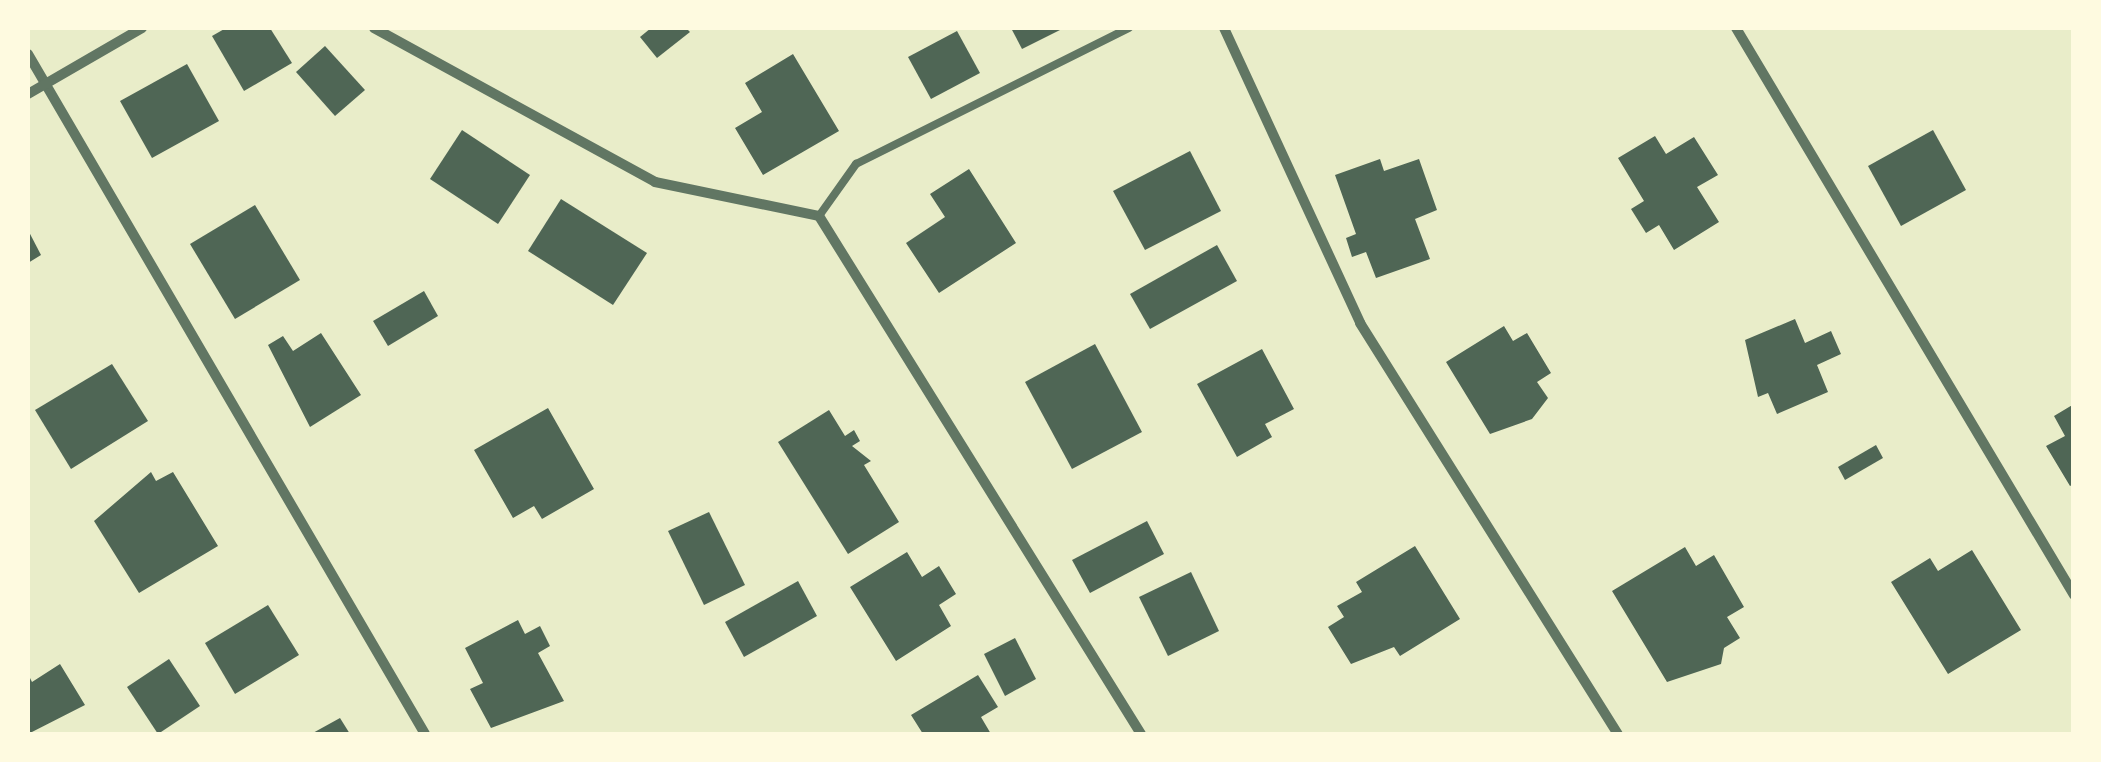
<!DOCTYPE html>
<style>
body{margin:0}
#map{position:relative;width:2101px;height:762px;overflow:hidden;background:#e9edc9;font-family:"Work Sans",sans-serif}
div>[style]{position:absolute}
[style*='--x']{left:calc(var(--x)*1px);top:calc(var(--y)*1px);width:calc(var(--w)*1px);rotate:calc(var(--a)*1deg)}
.building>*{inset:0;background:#4f6655}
.service>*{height:8px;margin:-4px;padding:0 4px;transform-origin:4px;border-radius:4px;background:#617663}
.minor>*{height:10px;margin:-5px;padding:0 5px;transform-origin:5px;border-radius:5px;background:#617663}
span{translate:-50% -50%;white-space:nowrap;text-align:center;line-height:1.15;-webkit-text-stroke:8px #fefae0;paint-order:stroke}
.frame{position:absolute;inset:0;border:30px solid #fefae0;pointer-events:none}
</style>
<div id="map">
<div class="building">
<i style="clip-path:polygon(226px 28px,270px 28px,292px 63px,244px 91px,212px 36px)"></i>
<i style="clip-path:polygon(651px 28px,686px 28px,690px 32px,657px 58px,640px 37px)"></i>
<i style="clip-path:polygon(1011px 28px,1064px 28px,1022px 49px)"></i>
<i style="clip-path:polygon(957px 31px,980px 73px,931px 99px,908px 57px)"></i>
<i style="clip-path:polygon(325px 46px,365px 90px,335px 116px,296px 72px)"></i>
<i style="clip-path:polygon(793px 54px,839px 131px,763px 175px,735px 128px,762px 112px,745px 83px)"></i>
<i style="clip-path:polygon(187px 64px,219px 121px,152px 158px,120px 101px)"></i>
<i style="clip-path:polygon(462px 130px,530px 175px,498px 224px,430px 179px)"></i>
<i style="clip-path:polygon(1933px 130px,1966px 190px,1901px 226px,1868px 166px)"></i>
<i style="clip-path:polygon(1655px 136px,1666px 154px,1694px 137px,1718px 175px,1697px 187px,1719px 222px,1674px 250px,1659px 225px,1646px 233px,1631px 209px,1644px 201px,1618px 158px)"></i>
<i style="clip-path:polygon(1190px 151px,1221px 211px,1145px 250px,1113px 191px)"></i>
<i style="clip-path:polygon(1380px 159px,1384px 171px,1419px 159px,1437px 210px,1415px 219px,1430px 259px,1376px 278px,1366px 252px,1352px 257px,1346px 238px,1356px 234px,1335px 175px)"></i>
<i style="clip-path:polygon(969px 169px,1016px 243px,939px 293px,906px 243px,945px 217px,930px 194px)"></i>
<i style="clip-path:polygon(561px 199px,647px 253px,613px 305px,528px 251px)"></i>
<i style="clip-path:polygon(255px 205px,300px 280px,235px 319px,190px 244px)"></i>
<i style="clip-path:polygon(28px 230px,41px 255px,28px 263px)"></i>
<i style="clip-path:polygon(1217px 245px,1237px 281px,1150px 329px,1130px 294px)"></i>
<i style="clip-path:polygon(424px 291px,438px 316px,388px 346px,373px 321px)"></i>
<i style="clip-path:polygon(1795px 319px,1805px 343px,1831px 331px,1841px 354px,1817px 365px,1828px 392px,1777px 414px,1768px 393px,1758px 397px,1745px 340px)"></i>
<i style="clip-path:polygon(1504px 326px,1513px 341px,1527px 333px,1551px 373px,1537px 382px,1548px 398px,1532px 419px,1490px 434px,1446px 362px)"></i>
<i style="clip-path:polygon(321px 333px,361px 395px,310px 427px,268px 345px,283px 336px,293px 351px)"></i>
<i style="clip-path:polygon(1095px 344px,1142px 432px,1072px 469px,1025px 382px)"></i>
<i style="clip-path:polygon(1262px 349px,1294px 409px,1265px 424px,1272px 437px,1237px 457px,1197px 384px)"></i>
<i style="clip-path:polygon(112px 364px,148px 421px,71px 469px,35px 410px)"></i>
<i style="clip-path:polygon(2074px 404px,2074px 484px,2070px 486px,2046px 446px,2065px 436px,2054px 416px)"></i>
<i style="clip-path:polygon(548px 408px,594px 489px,542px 519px,534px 506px,513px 518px,474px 450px)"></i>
<i style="clip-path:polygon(829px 410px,845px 436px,854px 430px,860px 441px,852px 446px,871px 461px,864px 465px,899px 522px,848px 554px,778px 442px)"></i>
<i style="clip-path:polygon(1876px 445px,1883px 458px,1845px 480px,1838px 467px)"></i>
<i style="clip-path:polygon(151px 472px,156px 481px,173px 472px,218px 546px,139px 593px,94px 521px)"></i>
<i style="clip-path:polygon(709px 512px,745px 585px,704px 605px,668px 531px)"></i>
<i style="clip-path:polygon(1147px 521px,1164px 554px,1090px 593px,1072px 560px)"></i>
<i style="clip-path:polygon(1415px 546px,1460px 619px,1400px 656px,1394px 647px,1351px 664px,1328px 627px,1344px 617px,1337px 606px,1362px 592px,1356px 582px)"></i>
<i style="clip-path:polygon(1685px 547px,1696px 566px,1714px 555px,1744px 607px,1727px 617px,1740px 638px,1724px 648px,1721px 664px,1667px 682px,1612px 591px)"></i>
<i style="clip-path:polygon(1972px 550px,2021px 630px,1948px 674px,1891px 582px,1930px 558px,1938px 571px)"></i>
<i style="clip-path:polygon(907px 552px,922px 577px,939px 566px,956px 594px,939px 605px,951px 626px,896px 661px,850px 587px)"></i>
<i style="clip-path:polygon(1191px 572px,1219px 631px,1168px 656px,1139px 597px)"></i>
<i style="clip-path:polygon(798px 581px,817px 616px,744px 657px,725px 622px)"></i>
<i style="clip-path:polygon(268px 605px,299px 655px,235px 694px,205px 643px)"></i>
<i style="clip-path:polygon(518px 620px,525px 634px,540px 626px,550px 646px,538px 653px,564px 701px,491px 728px,470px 689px,483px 683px,465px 648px)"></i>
<i style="clip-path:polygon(1015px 638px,1036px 679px,1005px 696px,984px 654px)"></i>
<i style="clip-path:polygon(169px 659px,200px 706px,158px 734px,127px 687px)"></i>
<i style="clip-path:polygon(60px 664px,85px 705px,28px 734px,28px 674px,32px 682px)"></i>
<i style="clip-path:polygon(978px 675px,998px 707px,981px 717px,991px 734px,923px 734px,911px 715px)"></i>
<i style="clip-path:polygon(340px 718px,350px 734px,311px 734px)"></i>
</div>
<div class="service">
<i style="--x:819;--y:216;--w:64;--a:-54.6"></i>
<i style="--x:856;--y:164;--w:305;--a:-26.5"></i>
</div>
<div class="minor">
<i style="--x:374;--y:28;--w:320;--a:28.7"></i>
<i style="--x:655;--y:182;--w:167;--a:11.7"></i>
<i style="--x:819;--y:216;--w:610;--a:58.13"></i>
<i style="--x:1224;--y:28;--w:325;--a:65.2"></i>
<i style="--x:1360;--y:323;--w:485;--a:57.9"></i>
<i style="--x:1736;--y:28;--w:660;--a:59.2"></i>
<i style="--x:28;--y:54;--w:787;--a:59.72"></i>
<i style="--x:28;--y:94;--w:132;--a:-30.1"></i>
</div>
<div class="frame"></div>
</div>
